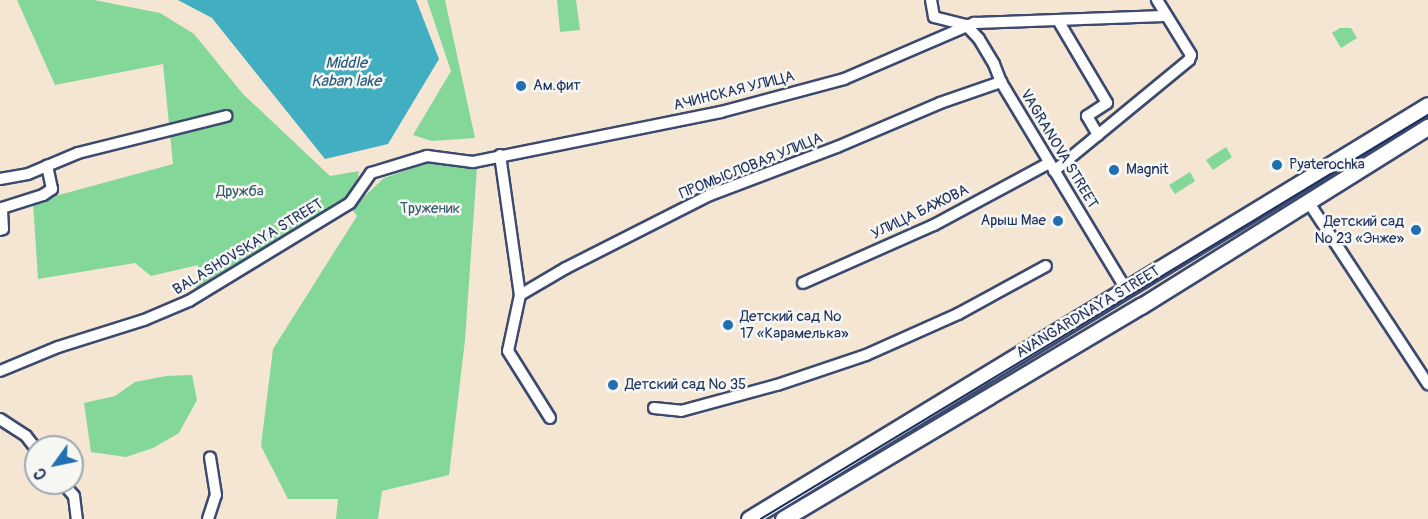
<!DOCTYPE html>
<meta charset="utf-8">
<style>
body{margin:0}
#map{position:relative;width:1428px;height:519px;overflow:hidden;background:#f4e6d2;font-family:Pangolin,sans-serif}
div>[style]{position:absolute}
[style*='--x']{left:calc(var(--x)*1px);top:calc(var(--y)*1px);width:calc(var(--w)*1px);rotate:calc(var(--a)*1deg)}
.green>*{inset:0;background:#83d799}
.water>*{inset:0;background:#42aec1}
.roads{filter:drop-shadow(2px 0 #3c4a6f) drop-shadow(-2px 0 #3c4a6f) drop-shadow(0 2px #3c4a6f) drop-shadow(0 -2px #3c4a6f)}
.street>*{height:10px;margin:-5px;padding:0 5px;transform-origin:5px;border-radius:5px;background:#fff}
.secondary>*{height:15px;margin:-7.5px;padding:0 7.5px;transform-origin:7.5px;border-radius:7.5px;background:#fff}
.tram>*{height:1.5px;margin:-0.75px;padding:0 0.75px;transform-origin:0.75px;border-radius:0.75px;background:#1b2f5e}
.dots>*{width:16px;height:16px;translate:-50% -50%;box-sizing:border-box;border:3px solid #f6f6f2;border-radius:50%}
span{translate:-50% -50%;white-space:nowrap;text-align:center;line-height:1.15;-webkit-text-stroke:5px #f6f6f2;paint-order:stroke}
.poi-label{font-size:15px;color:#1b2f5e}
.left{translate:0 -50%;text-align:left}
.right{translate:-100% -50%;text-align:right}
.street-label{font-size:15px;color:#1b2f5e}
.park-label{font-size:15px;color:#35596d}
.water-label{font-size:16px;color:#295b81;font-style:italic}
.north{position:absolute;left:24px;top:435px;width:60px;height:60px;box-sizing:border-box;background:#f6f6f2;border:2px solid #9ea6b7;border-radius:50%;rotate:237deg;font-size:16px;font-weight:700;line-height:24px;text-align:center;color:#1b2f5e}
.north::after{content:'';display:block;margin:auto;width:21px;height:27px;background:#1f6fb2;clip-path:polygon(50% 0,100% 100%,50% 72%,0 100%)}
</style>
<div id="map">
<div class="green">
<i style="clip-path:polygon(17px 0,94px 0,160px 13px,194px 34px,243px 94px,330px 176px,359px 171px,352px 208px,384px 178px,439px 159px,477px 167px,465px 340px,449px 475px,382px 491px,378px 519px,336px 519px,338px 499px,288px 499px,261px 446px,273px 349px,357px 216px,352px 209px,195px 303px,198px 265px,151px 276px,135px 263px,38px 279px,33px 202px,173px 164px,163px 64px,55px 85px)"></i>
<i style="clip-path:polygon(427px 0,445px 0,475px 138px,432px 141px,413px 135px,451px 71px)"></i>
<i style="clip-path:polygon(557px 0,576px 0,580px 30px,560px 32px)"></i>
<i style="clip-path:polygon(1340px 28px,1351px 28px,1357px 38px,1341px 48px,1332px 33px)"></i>
<i style="clip-path:polygon(1226px 147px,1232px 157px,1213px 170px,1206px 160px)"></i>
<i style="clip-path:polygon(1190px 172px,1195px 181px,1175px 194px,1169px 185px)"></i>
<i style="clip-path:polygon(192px 375px,197px 400px,179px 433px,153px 448px,126px 457px,91px 452px,84px 403px,115px 396px,135px 382px,166px 376px)"></i>
</div>
<div class="water">
<i style="clip-path:polygon(178px 0,416px 0,439px 59px,388px 144px,325px 159px,212px 18px)"></i>
</div>
<div class="roads">
<div class="street">
<i style="--x:931;--y:0;--w:17;--a:80"></i>
<i style="--x:934;--y:17;--w:33;--a:14"></i>
<i style="--x:1059;--y:22;--w:94;--a:59.3"></i>
<i style="--x:1107;--y:103;--w:24;--a:147"></i>
<i style="--x:1087;--y:116;--w:22;--a:60"></i>
<i style="--x:966;--y:25;--w:19;--a:47"></i>
<i style="--x:979;--y:39;--w:29;--a:59"></i>
<i style="--x:994;--y:64;--w:19;--a:69"></i>
<i style="--x:1001;--y:82;--w:242;--a:58.9"></i>
<i style="--x:500;--y:155;--w:141;--a:81.9"></i>
<i style="--x:520;--y:295;--w:57;--a:102.1"></i>
<i style="--x:508;--y:351;--w:79;--a:57.9"></i>
<i style="--x:1054;--y:171;--w:175;--a:-39.4"></i>
<i style="--x:1189;--y:60;--w:5;--a:-68"></i>
<i style="--x:1191;--y:55;--w:65;--a:-121.7"></i>
<i style="--x:0;--y:179;--w:28;--a:-10"></i>
<i style="--x:28;--y:174;--w:54;--a:-22.8"></i>
<i style="--x:78;--y:153;--w:153;--a:-14"></i>
<i style="--x:1309;--y:203;--w:217;--a:56.7"></i>
<i style="--x:0;--y:230;--w:3;--a:-18"></i>
<i style="--x:3;--y:229;--w:21;--a:-93"></i>
<i style="--x:2;--y:208;--w:43;--a:-17.6"></i>
<i style="--x:43;--y:195;--w:11;--a:-34"></i>
<i style="--x:52;--y:189;--w:24;--a:-102"></i>
<i style="--x:803;--y:283;--w:143;--a:-23.9"></i>
<i style="--x:934;--y:225;--w:131;--a:-28.3"></i>
<i style="--x:520;--y:295;--w:53;--a:-30.4"></i>
<i style="--x:566;--y:268;--w:161;--a:-26.9"></i>
<i style="--x:710;--y:195;--w:136;--a:-20.7"></i>
<i style="--x:837;--y:147;--w:112;--a:-23.1"></i>
<i style="--x:940;--y:103;--w:65;--a:-19"></i>
<i style="--x:0;--y:371;--w:63;--a:-22.5"></i>
<i style="--x:58;--y:347;--w:90;--a:-17.4"></i>
<i style="--x:144;--y:320;--w:49;--a:-22.9"></i>
<i style="--x:189;--y:301;--w:188;--a:-31.3"></i>
<i style="--x:350;--y:203;--w:37;--a:-55"></i>
<i style="--x:371;--y:173;--w:59;--a:-16.9"></i>
<i style="--x:427;--y:156;--w:46;--a:7.4"></i>
<i style="--x:473;--y:162;--w:253;--a:-11.4"></i>
<i style="--x:721;--y:112;--w:127;--a:-15"></i>
<i style="--x:844;--y:79;--w:142;--a:-23.3"></i>
<i style="--x:974;--y:23;--w:192;--a:-2.1"></i>
<i style="--x:654;--y:408;--w:27;--a:6"></i>
<i style="--x:681;--y:411;--w:99;--a:-15.2"></i>
<i style="--x:777;--y:385;--w:94;--a:-18.6"></i>
<i style="--x:866;--y:355;--w:101;--a:-24"></i>
<i style="--x:958;--y:314;--w:100;--a:-28.6"></i>
<i style="--x:0;--y:419;--w:31;--a:33"></i>
<i style="--x:26;--y:436;--w:16;--a:52"></i>
<i style="--x:63;--y:483;--w:17;--a:50"></i>
<i style="--x:74;--y:496;--w:23;--a:83"></i>
<i style="--x:208;--y:519;--w:25;--a:-72"></i>
<i style="--x:216;--y:495;--w:38;--a:-99"></i>
</div>
<div class="secondary">
<i style="--x:749;--y:519;--w:795;--a:-31.37"></i>
<i style="--x:783;--y:519;--w:417;--a:-30.8"></i>
<i style="--x:1141;--y:306;--w:338;--a:-32"></i>
</div>
</div>
<div class="tram">
<i style="--x:761;--y:519;--w:780;--a:-31.2"></i>
</div>
<div class="dots">
<i style="left:521px;top:86px;background:#1f6fb2"></i>
<i style="left:1277px;top:165px;background:#1f6fb2"></i>
<i style="left:1114px;top:170px;background:#1f6fb2"></i>
<i style="left:1058px;top:221px;background:#1f6fb2"></i>
<i style="left:1416px;top:230px;background:#1f6fb2"></i>
<i style="left:728px;top:325px;background:#1f6fb2"></i>
<i style="left:613px;top:385px;background:#1f6fb2"></i>
</div>
<div class="poi-label">
<span class="left" style="left:533px;top:86px">Ам.фит</span>
<span class="left" style="left:1289px;top:165px">Pyaterochka</span>
<span class="left" style="left:1126px;top:170px">Magnit</span>
<span class="right" style="left:1046px;top:221px">Арыш Мае</span>
<span class="right" style="left:1404px;top:230px">Детский сад<br>№ 23 «Энже»</span>
<span class="left" style="left:740px;top:325px">Детский сад №<br>17 «Карамелька»</span>
<span class="left" style="left:625px;top:385px">Детский сад № 35</span>
</div>
<div class="street-label">
<span style="left:734px;top:91px;rotate:-14deg">АЧИНСКАЯ УЛИЦА</span>
<span style="left:1059px;top:149px;rotate:59deg">VAGRANOVA STREET</span>
<span style="left:751px;top:166px;rotate:-22deg">ПРОМЫСЛОВАЯ УЛИЦА</span>
<span style="left:920px;top:212px;rotate:-26deg">УЛИЦА БАЖОВА</span>
<span style="left:248px;top:247px;rotate:-31deg">BALASHOVSKAYA STREET</span>
<span style="left:1088px;top:312px;rotate:-31deg">AVANGARDNAYA STREET</span>
</div>
<div class="park-label">
<span style="left:240px;top:192px">Дружба</span>
<span style="left:430px;top:209px">Труженик</span>
</div>
<div class="water-label">
<span style="left:346px;top:72px">Middle<br>Kaban lake</span>
</div>
<div class="north">С</div>
</div>
